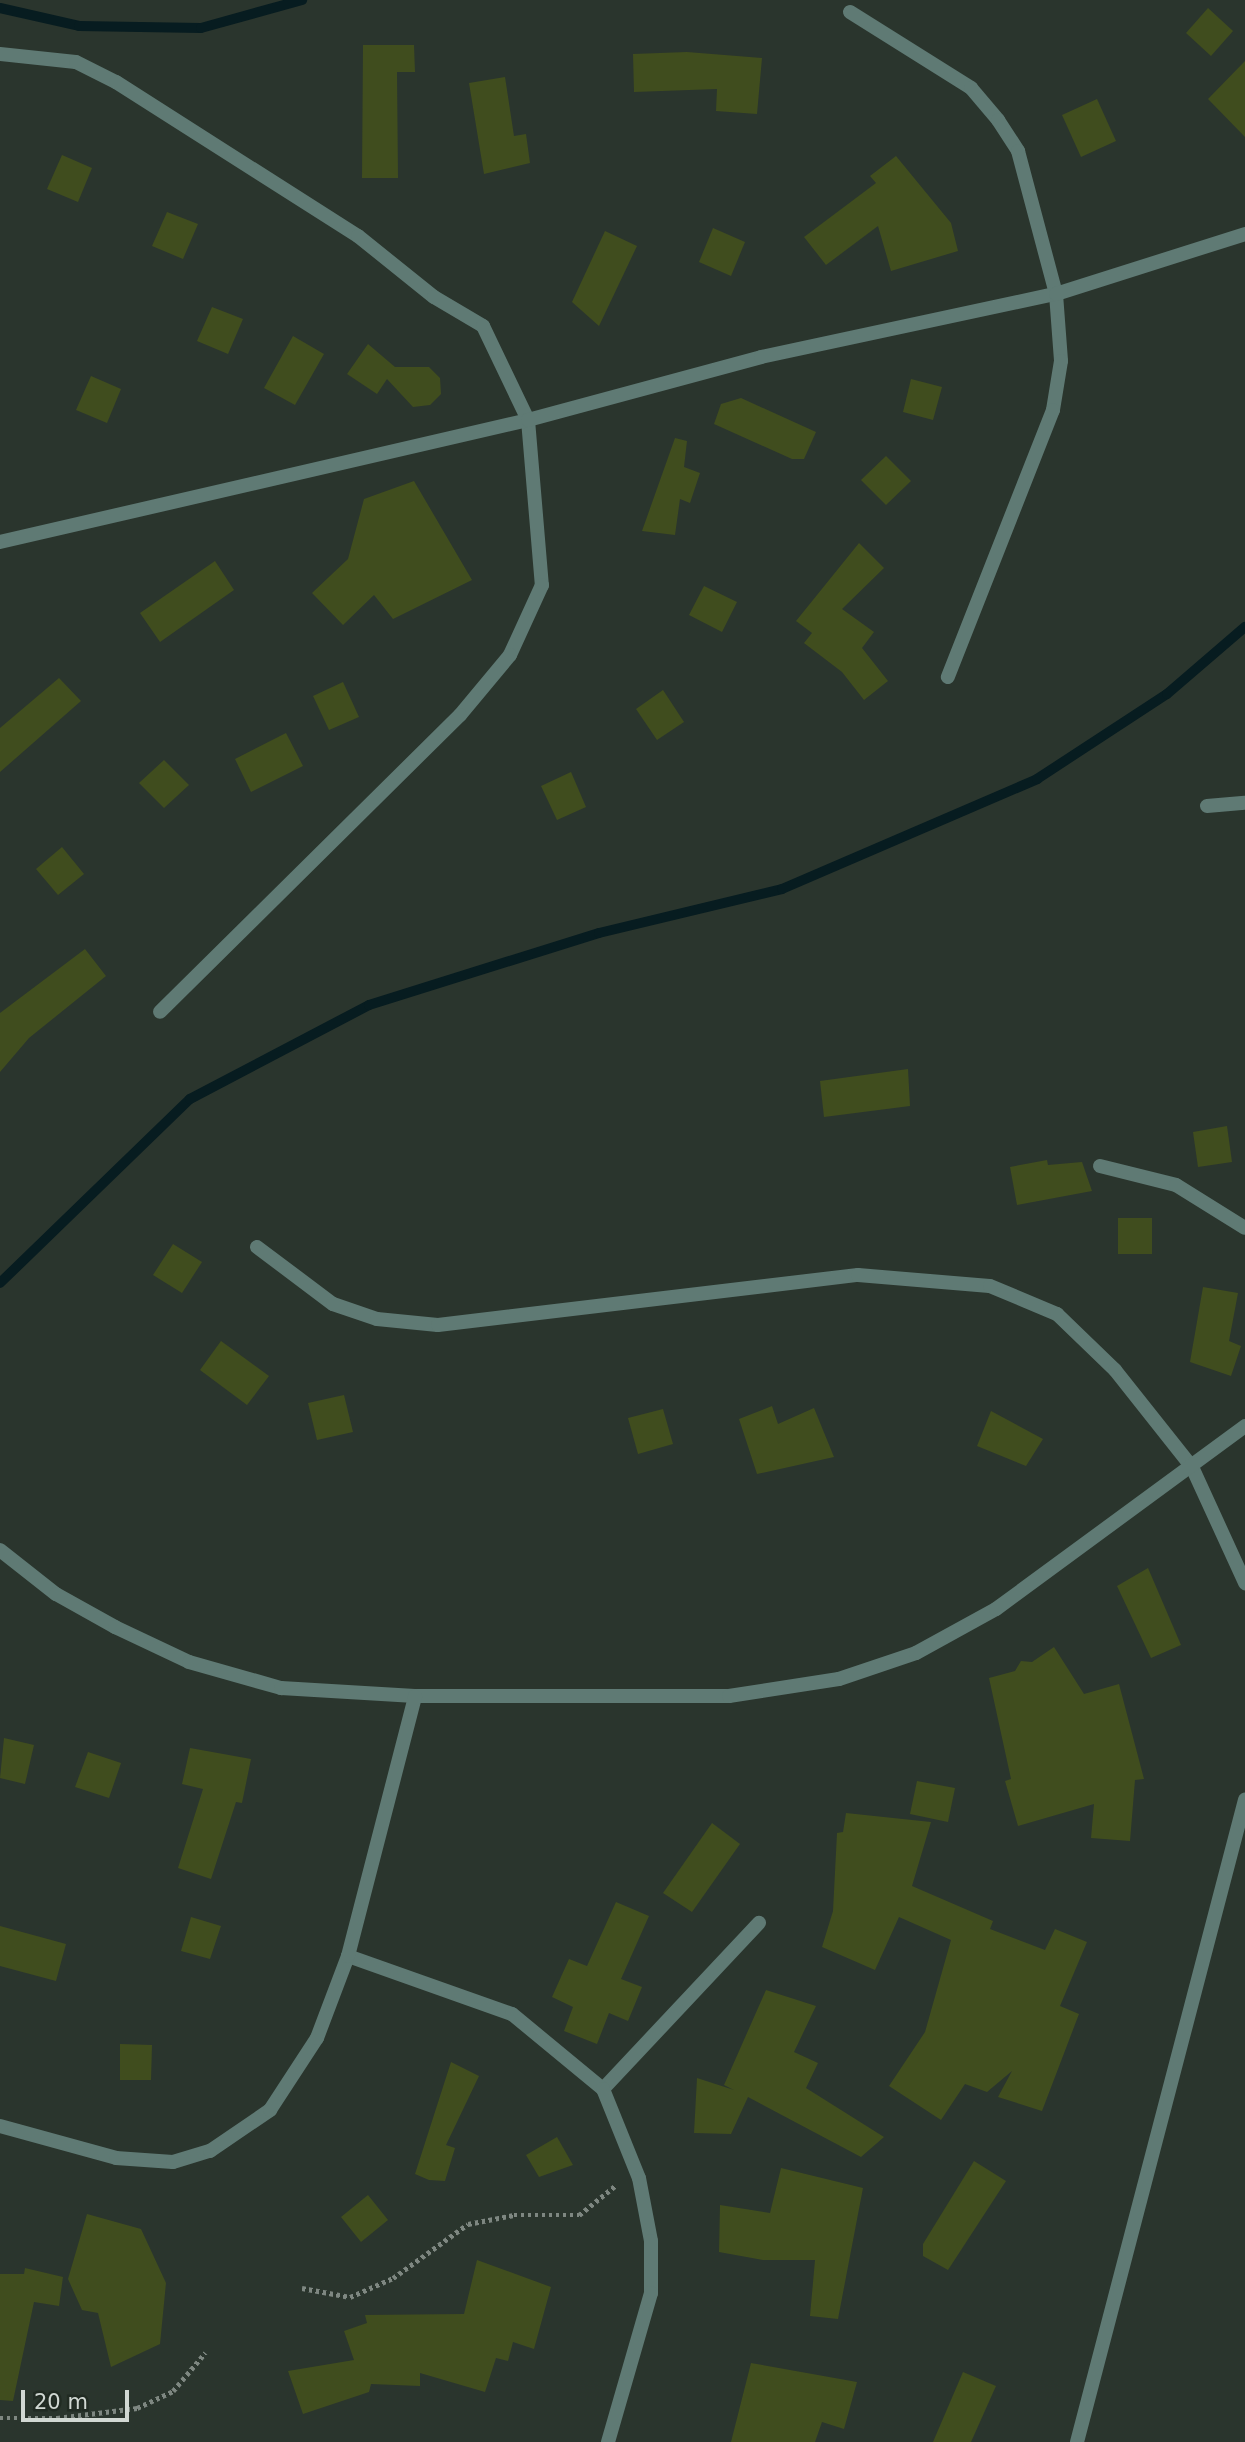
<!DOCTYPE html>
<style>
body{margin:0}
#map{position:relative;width:1245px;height:2442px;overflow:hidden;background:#2a352d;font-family:"DejaVu Sans",sans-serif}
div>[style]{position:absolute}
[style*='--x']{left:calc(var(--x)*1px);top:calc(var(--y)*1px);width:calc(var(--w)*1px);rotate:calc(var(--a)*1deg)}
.stream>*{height:10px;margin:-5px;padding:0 5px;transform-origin:5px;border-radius:5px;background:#071c20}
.building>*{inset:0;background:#404d1e}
.path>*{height:4.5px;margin-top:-2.25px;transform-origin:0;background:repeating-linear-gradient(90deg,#7e8781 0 3.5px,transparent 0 7px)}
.service>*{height:14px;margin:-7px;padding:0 7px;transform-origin:7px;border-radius:7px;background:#5f7a74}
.minor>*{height:14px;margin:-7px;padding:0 7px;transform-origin:7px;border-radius:7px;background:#5f7a74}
span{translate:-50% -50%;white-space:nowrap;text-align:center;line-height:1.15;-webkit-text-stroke:5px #212b23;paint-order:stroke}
.scale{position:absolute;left:21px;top:2390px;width:108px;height:32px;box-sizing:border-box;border:4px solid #d1d8d3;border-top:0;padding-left:9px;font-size:21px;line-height:24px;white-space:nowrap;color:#d1d8d3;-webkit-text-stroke:5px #212b23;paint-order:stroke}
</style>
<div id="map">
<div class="stream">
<i style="--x:0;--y:8;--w:81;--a:12.8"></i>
<i style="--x:79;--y:26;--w:122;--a:0.9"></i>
<i style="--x:201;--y:28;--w:105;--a:-15.5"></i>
<i style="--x:0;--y:1283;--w:264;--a:-44.1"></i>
<i style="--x:190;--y:1099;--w:202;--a:-27.7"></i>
<i style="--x:369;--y:1005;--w:241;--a:-17.4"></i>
<i style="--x:599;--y:933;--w:188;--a:-13.5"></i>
<i style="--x:782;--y:889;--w:278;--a:-23.3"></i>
<i style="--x:1037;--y:779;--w:155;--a:-33.2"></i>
<i style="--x:1167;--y:694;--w:103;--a:-40.7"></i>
</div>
<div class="building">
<i style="clip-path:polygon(1208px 8px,1233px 31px,1211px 56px,1186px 33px)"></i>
<i style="clip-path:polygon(363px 45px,414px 45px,415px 72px,397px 72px,398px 178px,362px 178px)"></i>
<i style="clip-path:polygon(687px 52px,762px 58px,757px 114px,716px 111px,717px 89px,634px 92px,633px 54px)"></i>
<i style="clip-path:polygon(1245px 61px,1245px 137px,1208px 99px)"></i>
<i style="clip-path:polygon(505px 77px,514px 136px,526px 134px,530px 163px,484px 174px,469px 83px)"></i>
<i style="clip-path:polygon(1097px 99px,1116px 141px,1081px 157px,1062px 115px)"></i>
<i style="clip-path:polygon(62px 155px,92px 168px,78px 202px,47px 189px)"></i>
<i style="clip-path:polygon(896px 156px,951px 223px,958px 251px,891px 271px,878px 226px,826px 265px,804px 237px,876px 183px,870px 176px)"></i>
<i style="clip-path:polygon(167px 212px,198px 224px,183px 259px,152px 246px)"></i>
<i style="clip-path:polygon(713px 228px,745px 242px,731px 276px,699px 262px)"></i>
<i style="clip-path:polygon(605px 231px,637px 246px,599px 326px,572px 302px)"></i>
<i style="clip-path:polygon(212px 307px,243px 319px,228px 354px,197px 341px)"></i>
<i style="clip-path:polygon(293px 336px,324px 354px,295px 405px,264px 388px)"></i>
<i style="clip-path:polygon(368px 344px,395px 367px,429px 367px,440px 378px,441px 394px,430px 405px,413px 407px,387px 379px,377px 394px,347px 374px)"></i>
<i style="clip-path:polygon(91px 376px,121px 389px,107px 423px,76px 410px)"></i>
<i style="clip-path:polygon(911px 379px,942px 387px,933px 420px,903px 412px)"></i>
<i style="clip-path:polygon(741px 398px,816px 432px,804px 459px,792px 459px,714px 424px,721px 404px)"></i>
<i style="clip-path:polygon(675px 438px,687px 441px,684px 467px,700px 473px,690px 503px,680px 499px,675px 535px,642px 531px)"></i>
<i style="clip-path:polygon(886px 456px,911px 481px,886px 505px,861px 480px)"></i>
<i style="clip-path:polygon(414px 481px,472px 580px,393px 619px,374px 595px,343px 625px,312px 593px,348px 559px,364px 499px)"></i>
<i style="clip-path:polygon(859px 543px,884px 568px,842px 609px,874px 632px,862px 648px,888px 681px,864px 700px,842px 672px,804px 643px,812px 633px,796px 621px)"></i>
<i style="clip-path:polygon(215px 561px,234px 590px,160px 642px,140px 613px)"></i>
<i style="clip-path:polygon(704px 586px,737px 602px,722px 632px,689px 615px)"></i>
<i style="clip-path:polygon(59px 678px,81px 701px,0 772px,0 728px)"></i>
<i style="clip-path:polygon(343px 682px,359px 717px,329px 730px,313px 696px)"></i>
<i style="clip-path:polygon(663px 690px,684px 722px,657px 740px,636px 709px)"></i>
<i style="clip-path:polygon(286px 733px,303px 766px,251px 792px,235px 759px)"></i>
<i style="clip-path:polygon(164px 760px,189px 785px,164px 808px,139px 783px)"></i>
<i style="clip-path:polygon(571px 772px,586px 807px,557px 820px,541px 786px)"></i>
<i style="clip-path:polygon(62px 847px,84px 874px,58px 895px,36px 869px)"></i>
<i style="clip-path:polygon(85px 949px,106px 976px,29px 1038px,0 1072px,0 1013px)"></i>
<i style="clip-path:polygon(908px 1069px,910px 1106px,824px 1117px,820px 1081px)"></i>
<i style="clip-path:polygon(1227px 1126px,1232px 1162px,1198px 1167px,1193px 1132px)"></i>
<i style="clip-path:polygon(1047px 1160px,1048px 1165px,1082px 1162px,1092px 1191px,1017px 1205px,1010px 1167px)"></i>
<i style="clip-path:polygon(1118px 1218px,1152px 1218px,1152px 1254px,1118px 1254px)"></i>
<i style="clip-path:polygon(173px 1244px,202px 1262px,182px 1293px,153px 1275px)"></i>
<i style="clip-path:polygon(1203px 1287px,1238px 1293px,1229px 1341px,1241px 1346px,1231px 1376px,1190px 1362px)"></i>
<i style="clip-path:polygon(221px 1341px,269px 1376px,247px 1405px,200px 1370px)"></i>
<i style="clip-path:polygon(344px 1395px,353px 1432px,317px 1440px,308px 1403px)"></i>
<i style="clip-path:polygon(772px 1406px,778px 1424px,814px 1408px,834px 1457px,757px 1474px,739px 1419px)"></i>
<i style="clip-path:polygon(663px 1409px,673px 1444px,638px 1454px,628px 1418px)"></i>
<i style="clip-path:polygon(991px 1411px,1043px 1439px,1026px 1466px,977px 1446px)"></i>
<i style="clip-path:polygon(1148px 1568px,1181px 1645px,1151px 1658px,1117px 1586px)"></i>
<i style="clip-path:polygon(1054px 1647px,1084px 1694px,1119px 1684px,1144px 1779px,1135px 1780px,1130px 1841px,1091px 1838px,1094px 1804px,1018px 1826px,1005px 1781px,1011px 1779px,989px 1678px,1015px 1671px,1021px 1661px,1032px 1662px)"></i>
<i style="clip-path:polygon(4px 1738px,34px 1745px,25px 1784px,0 1778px)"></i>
<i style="clip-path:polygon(190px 1748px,251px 1759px,242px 1803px,236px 1802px,211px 1879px,178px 1868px,203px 1789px,182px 1784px)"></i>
<i style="clip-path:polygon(88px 1752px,121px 1763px,109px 1798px,75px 1787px)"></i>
<i style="clip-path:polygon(917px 1781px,955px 1788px,948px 1822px,910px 1814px)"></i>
<i style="clip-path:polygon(846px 1813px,931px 1822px,912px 1886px,993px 1921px,990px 1929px,1045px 1950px,1055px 1929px,1087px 1942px,1060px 2006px,1079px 2014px,1042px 2111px,998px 2097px,1012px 2071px,987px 2092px,965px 2084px,941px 2120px,889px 2086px,925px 2032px,951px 1940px,899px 1917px,875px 1970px,822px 1947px,833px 1911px,837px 1833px,843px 1832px)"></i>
<i style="clip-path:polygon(712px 1823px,740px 1844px,692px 1912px,663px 1893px)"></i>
<i style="clip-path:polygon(616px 1902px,649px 1916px,621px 1979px,642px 1987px,628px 2021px,609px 2013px,597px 2044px,564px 2031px,573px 2007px,552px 1997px,569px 1959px,587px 1966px)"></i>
<i style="clip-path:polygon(191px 1917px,221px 1926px,210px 1959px,181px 1951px)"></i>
<i style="clip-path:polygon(0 1926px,66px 1944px,56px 1981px,0 1966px)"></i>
<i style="clip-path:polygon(766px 1990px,816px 2006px,794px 2052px,818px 2063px,806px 2088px,884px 2137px,861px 2157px,748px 2097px,731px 2134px,694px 2133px,697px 2078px,734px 2090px,724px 2085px)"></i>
<i style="clip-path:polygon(120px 2044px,152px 2045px,151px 2080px,120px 2080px)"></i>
<i style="clip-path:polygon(451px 2062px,479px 2076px,446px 2145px,455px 2148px,445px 2181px,429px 2180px,415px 2174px)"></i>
<i style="clip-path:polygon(557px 2137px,573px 2165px,539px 2177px,526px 2155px)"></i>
<i style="clip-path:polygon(974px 2161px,1006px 2181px,948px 2270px,923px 2256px,923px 2244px)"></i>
<i style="clip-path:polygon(781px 2168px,863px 2188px,838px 2319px,810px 2316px,815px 2260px,763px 2260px,719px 2252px,720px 2205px,770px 2213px)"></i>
<i style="clip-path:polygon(368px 2195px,388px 2220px,361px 2242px,341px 2217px)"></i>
<i style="clip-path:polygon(87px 2214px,141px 2229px,166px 2283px,160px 2344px,111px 2367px,98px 2313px,82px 2310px,68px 2279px)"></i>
<i style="clip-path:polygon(477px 2260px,551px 2287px,534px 2349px,513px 2342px,508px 2361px,496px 2358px,485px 2392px,420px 2373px,420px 2386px,371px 2384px,369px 2392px,303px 2414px,288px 2371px,354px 2360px,344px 2331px,367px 2323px,365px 2315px,464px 2314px)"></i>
<i style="clip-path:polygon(25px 2268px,63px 2277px,59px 2306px,34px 2302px,13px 2401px,0 2400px,0 2274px,24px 2274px)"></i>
<i style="clip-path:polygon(751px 2363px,857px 2382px,844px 2429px,822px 2422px,815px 2442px,731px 2442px)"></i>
<i style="clip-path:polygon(963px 2372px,996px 2386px,971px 2442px,933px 2442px)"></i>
</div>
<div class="path">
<i style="--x:302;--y:2288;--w:49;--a:10.6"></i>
<i style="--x:350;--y:2297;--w:47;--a:-23.8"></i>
<i style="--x:393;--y:2278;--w:92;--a:-35.8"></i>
<i style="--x:468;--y:2224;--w:47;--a:-11.1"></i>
<i style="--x:514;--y:2215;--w:65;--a:0"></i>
<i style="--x:579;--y:2215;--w:46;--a:-38.9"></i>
<i style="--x:0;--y:2418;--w:57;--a:0"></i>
<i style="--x:57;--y:2418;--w:81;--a:-7.1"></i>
<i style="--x:137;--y:2408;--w:40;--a:-25"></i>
<i style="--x:173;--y:2391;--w:50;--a:-49.9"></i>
</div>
<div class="service">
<i style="--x:1100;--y:1166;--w:78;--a:14"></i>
<i style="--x:1176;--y:1185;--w:81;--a:31.9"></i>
<i style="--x:603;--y:2089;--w:228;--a:-46.8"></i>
</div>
<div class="minor">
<i style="--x:850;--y:12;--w:143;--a:32.1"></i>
<i style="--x:971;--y:88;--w:42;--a:49.8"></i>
<i style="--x:998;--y:120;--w:37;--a:57"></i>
<i style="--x:1018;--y:151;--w:148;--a:75.1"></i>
<i style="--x:1056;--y:294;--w:67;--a:85.7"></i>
<i style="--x:1061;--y:361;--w:50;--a:99.3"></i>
<i style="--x:1053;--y:410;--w:287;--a:111.5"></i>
<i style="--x:0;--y:54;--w:76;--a:6"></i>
<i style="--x:76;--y:62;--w:45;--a:26.6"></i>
<i style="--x:116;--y:82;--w:287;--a:32.5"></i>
<i style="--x:358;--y:236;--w:97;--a:38.8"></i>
<i style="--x:434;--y:297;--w:57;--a:30.6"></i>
<i style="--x:483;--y:326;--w:104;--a:64.4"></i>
<i style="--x:528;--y:420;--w:166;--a:85.2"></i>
<i style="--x:542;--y:585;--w:77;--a:114.6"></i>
<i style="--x:510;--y:655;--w:78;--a:129.8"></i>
<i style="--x:460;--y:715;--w:422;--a:135.3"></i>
<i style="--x:0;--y:542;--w:542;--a:-13.01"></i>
<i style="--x:528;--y:420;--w:241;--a:-15.1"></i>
<i style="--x:761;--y:357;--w:302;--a:-12.1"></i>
<i style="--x:1056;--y:294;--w:198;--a:-17.6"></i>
<i style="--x:1207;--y:806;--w:38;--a:-5"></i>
<i style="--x:257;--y:1247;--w:95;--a:36.9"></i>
<i style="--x:333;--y:1304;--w:46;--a:18.8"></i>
<i style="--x:377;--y:1319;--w:61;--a:5.6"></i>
<i style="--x:438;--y:1325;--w:423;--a:-6.8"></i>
<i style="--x:858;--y:1275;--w:132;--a:4.8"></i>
<i style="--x:990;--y:1286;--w:73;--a:22.7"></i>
<i style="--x:1057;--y:1314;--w:81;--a:44"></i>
<i style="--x:1115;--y:1370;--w:124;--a:51.6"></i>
<i style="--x:1192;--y:1467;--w:128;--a:65.4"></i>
<i style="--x:0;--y:1550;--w:71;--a:38.2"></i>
<i style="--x:56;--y:1594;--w:68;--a:29.2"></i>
<i style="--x:115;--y:1627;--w:82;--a:25.3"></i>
<i style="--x:189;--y:1662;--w:96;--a:15.8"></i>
<i style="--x:281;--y:1688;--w:134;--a:3.4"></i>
<i style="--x:415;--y:1696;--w:314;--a:0"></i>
<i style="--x:729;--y:1696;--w:111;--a:-8.8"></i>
<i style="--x:839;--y:1679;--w:81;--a:-18.7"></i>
<i style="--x:916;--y:1653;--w:91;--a:-28.8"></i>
<i style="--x:996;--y:1609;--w:309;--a:-36.3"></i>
<i style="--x:348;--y:1956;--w:174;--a:19.5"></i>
<i style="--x:512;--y:2014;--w:118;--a:39.5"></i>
<i style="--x:603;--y:2089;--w:96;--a:68"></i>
<i style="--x:639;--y:2178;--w:64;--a:79.2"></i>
<i style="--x:651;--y:2241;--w:52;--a:90"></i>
<i style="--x:651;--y:2293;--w:155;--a:106.1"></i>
<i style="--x:0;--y:2126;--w:120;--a:15.4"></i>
<i style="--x:116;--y:2158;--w:57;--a:4"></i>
<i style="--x:173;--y:2162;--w:39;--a:-17"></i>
<i style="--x:210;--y:2151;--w:73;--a:-34.3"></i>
<i style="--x:270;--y:2110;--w:86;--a:-56.9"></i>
<i style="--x:317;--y:2038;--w:88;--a:-69.3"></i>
<i style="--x:348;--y:1956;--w:268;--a:-75.5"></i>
<i style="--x:1077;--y:2442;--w:664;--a:-75.34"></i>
</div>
<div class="scale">20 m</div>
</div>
